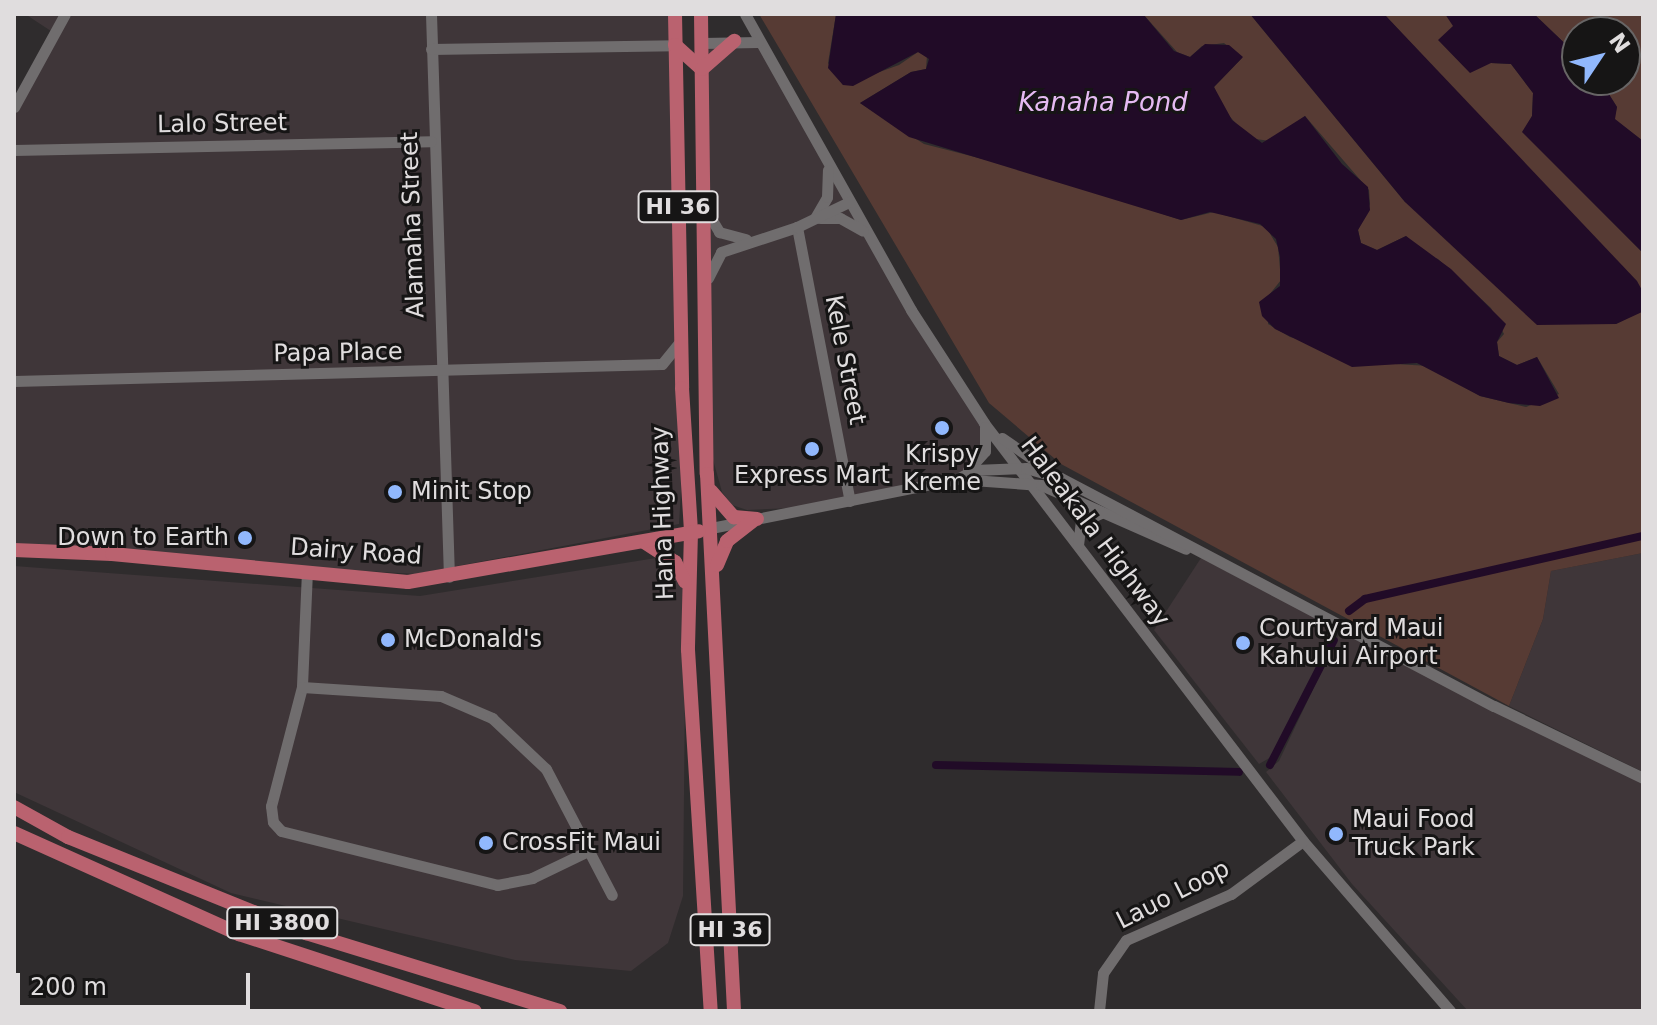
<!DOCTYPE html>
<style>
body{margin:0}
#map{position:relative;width:1657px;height:1025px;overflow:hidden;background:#2f2c2d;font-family:"DejaVu Sans",sans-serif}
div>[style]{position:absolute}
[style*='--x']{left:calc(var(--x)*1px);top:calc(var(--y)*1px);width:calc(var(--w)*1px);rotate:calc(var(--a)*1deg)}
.built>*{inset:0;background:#3f3639}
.green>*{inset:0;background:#573b34}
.water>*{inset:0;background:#210b27}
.canal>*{height:8px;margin:-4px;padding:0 4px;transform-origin:4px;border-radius:4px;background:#210b27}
.minor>*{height:11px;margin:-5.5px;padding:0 5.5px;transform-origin:5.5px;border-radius:5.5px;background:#706d6e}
.major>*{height:14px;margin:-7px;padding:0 7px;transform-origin:7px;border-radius:7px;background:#ba626f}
.dots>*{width:22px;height:22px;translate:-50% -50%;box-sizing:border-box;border:4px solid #161515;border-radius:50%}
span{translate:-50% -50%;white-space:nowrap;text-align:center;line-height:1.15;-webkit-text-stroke:6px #161515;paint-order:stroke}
.shield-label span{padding:2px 6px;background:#161515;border:2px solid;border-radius:6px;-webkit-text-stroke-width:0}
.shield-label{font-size:22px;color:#e0ddde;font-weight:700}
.street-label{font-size:24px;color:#e0ddde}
.poi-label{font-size:24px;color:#e0ddde}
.left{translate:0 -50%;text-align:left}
.right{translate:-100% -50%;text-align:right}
.water-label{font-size:26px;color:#e5baf2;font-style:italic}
.frame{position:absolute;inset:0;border:16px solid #e0ddde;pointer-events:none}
.north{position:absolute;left:1561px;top:16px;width:80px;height:80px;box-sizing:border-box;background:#161515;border:2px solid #676565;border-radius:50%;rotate:55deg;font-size:22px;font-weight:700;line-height:32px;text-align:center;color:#e0ddde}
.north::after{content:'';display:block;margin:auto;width:28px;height:36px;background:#91b8fd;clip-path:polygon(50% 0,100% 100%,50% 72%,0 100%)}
.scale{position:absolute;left:16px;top:973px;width:234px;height:36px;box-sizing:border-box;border:4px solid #e0ddde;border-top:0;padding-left:10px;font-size:24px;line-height:28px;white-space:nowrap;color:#e0ddde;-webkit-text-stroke:6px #161515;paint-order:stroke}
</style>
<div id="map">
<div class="built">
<i style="clip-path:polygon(25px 14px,675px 14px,684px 442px,679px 524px,415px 574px,14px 550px,14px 107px,54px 33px)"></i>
<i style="clip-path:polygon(758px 42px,984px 423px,987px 442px,957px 479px,817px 507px,747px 510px,732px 505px,722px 492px,706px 434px,702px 43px)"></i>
<i style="clip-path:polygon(1643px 553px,1643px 772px,1509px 706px,1543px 619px,1551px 571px)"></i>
<i style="clip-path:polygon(656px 558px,672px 565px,686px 586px,683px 896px,668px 943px,631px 971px,515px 960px,231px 893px,14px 792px,14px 566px,420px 596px)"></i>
<i style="clip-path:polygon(1201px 558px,1336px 628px,1273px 756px,1259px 764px,1154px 630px)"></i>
<i style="clip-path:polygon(1342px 628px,1643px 778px,1643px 1011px,1468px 1011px,1352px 884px,1266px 772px,1279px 761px)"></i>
</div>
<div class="green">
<i style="clip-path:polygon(759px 14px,836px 14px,828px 63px,843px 85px,899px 65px,918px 52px,927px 56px,926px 69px,911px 72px,860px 103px,924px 144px,1045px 175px,1181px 220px,1214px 212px,1266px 227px,1278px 247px,1281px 280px,1269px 295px,1268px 324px,1290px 337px,1395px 364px,1429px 366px,1480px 396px,1509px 403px,1526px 407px,1559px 394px,1537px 357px,1517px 365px,1499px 356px,1497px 342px,1504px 334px,1491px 308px,1438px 259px,1421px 253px,1406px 236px,1377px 250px,1361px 243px,1358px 230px,1370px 204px,1369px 190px,1305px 116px,1270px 141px,1249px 138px,1224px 110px,1214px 87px,1242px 58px,1224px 43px,1202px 46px,1190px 57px,1177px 52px,1143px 14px,1250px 14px,1405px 202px,1616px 324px,1643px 310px,1643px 553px,1551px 571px,1543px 619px,1509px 706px,1061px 464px,989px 403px)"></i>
<i style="clip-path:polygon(1384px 14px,1445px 14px,1491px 63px,1511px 64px,1533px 93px,1532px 116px,1523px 132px,1643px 253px,1643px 292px)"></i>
<i style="clip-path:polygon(1534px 14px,1643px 14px,1643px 141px,1614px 119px,1617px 107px,1600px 80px,1625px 80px,1625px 32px,1577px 32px,1577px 55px)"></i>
</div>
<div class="water">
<i style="clip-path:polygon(836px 14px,1143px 14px,1174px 51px,1190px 57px,1205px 44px,1229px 45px,1243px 57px,1214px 87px,1232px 120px,1262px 143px,1305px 116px,1342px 164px,1368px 187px,1370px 210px,1358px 230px,1361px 243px,1377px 250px,1406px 236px,1451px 269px,1506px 324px,1497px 342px,1499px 356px,1517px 365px,1537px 357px,1559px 398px,1540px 406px,1509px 403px,1480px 396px,1417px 363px,1352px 367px,1275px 329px,1262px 316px,1259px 302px,1280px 286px,1280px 257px,1276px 239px,1260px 224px,1210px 212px,1181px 220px,909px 137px,860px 103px,911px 72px,926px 69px,929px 59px,918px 52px,853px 86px,843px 85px,828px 68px)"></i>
<i style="clip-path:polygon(1250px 14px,1384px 14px,1637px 281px,1643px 292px,1642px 312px,1616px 324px,1537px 325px,1405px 202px)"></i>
<i style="clip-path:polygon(1445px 14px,1534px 14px,1577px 55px,1577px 80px,1600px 80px,1617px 107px,1615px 119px,1643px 141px,1643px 253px,1522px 132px,1532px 116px,1533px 93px,1511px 64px,1491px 63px,1470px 73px,1438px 40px,1453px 26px)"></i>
</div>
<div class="canal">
<i style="--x:1349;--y:611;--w:20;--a:-37"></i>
<i style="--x:1365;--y:599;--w:285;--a:-12.8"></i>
<i style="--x:936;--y:765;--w:303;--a:1.3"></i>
<i style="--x:1270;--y:765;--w:140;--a:-62.9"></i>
</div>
<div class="minor">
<i style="--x:431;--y:14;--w:563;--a:88.17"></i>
<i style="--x:745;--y:14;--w:339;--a:60.7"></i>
<i style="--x:911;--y:310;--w:135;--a:57.1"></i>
<i style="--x:984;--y:423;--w:526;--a:52.65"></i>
<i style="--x:1303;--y:841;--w:225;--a:49.1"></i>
<i style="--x:702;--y:43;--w:56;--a:-1"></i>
<i style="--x:431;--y:49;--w:244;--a:-0.9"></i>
<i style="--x:14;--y:107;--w:106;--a:-61.3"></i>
<i style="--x:14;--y:150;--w:417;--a:-1.2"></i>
<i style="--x:706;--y:210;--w:26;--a:59"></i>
<i style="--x:719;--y:232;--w:28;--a:15"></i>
<i style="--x:815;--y:218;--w:24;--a:-60"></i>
<i style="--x:827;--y:197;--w:27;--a:-88"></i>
<i style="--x:820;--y:218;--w:20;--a:0"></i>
<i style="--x:840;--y:218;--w:26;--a:29"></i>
<i style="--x:797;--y:227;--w:279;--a:79.1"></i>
<i style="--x:708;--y:278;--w:29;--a:-63"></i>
<i style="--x:721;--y:252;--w:80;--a:-18.2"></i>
<i style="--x:797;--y:227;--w:58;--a:-25.7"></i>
<i style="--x:14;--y:381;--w:648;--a:-1.5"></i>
<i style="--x:662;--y:364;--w:28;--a:-51"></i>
<i style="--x:1002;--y:438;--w:55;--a:34.6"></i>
<i style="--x:968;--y:470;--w:25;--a:-48"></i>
<i style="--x:985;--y:451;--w:24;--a:-90"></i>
<i style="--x:958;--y:479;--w:83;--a:4.1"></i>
<i style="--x:1041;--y:485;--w:158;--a:23.8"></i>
<i style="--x:711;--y:528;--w:251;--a:-11.3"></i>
<i style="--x:957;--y:479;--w:19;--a:-28"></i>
<i style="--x:974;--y:470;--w:52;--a:-2.2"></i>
<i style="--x:1026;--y:468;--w:36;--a:16"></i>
<i style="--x:1061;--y:478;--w:489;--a:27.8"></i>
<i style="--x:1494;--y:706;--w:165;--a:25.8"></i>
<i style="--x:1078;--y:545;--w:23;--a:-83"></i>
<i style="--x:1081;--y:522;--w:22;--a:-24"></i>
<i style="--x:307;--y:571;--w:116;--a:92.5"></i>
<i style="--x:302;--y:687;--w:123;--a:104.6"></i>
<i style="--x:271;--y:806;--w:16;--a:83"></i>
<i style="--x:273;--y:822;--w:12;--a:48"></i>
<i style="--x:281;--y:831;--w:223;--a:14"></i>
<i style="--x:497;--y:885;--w:36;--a:-11"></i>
<i style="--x:532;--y:878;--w:62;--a:-25.7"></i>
<i style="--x:302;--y:687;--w:139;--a:3.7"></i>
<i style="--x:441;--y:696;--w:56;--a:23.3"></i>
<i style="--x:492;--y:718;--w:74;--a:43.4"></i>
<i style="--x:546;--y:769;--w:142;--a:62.4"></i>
<i style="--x:1099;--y:1011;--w:38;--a:-84"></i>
<i style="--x:1103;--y:973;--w:40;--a:-55.1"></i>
<i style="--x:1126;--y:940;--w:115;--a:-23.7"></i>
<i style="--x:1231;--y:894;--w:89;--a:-36.4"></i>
</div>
<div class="major">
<i style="--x:675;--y:14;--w:374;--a:88.9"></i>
<i style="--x:682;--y:388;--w:144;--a:86.4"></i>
<i style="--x:691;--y:532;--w:118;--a:91.5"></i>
<i style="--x:688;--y:650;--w:362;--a:86.4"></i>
<i style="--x:701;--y:14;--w:460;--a:89.3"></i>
<i style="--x:707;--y:474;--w:538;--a:87.12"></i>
<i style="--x:675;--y:45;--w:36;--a:42"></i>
<i style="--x:702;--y:69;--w:43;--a:-41.2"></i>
<i style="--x:711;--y:491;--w:35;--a:49"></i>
<i style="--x:734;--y:517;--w:23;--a:5"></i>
<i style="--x:644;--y:542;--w:37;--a:33"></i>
<i style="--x:675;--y:562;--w:22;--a:63"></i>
<i style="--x:14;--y:550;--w:98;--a:2.3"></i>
<i style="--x:112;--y:554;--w:297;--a:5.4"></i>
<i style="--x:408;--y:582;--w:295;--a:-9.9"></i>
<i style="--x:717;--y:565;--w:26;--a:-67"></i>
<i style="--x:727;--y:541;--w:33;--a:-38"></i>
<i style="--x:14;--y:807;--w:62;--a:29.1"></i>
<i style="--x:68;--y:837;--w:257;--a:22"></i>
<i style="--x:306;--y:933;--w:266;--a:17.1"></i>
<i style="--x:14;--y:833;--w:247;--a:24.2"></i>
<i style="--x:239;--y:934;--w:248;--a:18.1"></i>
</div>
<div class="dots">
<i style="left:942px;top:428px;background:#91b8fd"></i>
<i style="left:812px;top:449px;background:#91b8fd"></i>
<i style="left:395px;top:492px;background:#91b8fd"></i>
<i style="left:245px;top:538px;background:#91b8fd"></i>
<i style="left:388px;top:640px;background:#91b8fd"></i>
<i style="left:1243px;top:643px;background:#91b8fd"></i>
<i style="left:1336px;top:834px;background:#91b8fd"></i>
<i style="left:486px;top:843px;background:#91b8fd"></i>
</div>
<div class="shield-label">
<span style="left:678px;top:207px">HI 36</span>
<span style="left:282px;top:923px">HI 3800</span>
<span style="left:730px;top:930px">HI 36</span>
</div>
<div class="street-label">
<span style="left:222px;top:124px;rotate:-1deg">Lalo Street</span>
<span style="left:413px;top:225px;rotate:-92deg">Alamaha Street</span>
<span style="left:338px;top:353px;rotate:-1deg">Papa Place</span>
<span style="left:845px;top:360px;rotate:79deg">Kele Street</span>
<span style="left:663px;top:513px;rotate:-92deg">Hana Highway</span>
<span style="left:1095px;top:532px;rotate:53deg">Haleakala Highway</span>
<span style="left:356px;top:552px;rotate:4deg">Dairy Road</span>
<span style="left:1173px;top:895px;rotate:-27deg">Lauo Loop</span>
</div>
<div class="poi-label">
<span style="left:942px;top:469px">Krispy<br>Kreme</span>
<span style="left:812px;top:476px">Express Mart</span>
<span class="left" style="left:411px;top:492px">Minit Stop</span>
<span class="right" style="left:229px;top:538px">Down to Earth</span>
<span class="left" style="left:1259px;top:643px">Courtyard Maui<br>Kahului Airport</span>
<span class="left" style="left:404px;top:640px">McDonald's</span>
<span class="left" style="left:1352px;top:834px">Maui Food<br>Truck Park</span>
<span class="left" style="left:502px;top:843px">CrossFit Maui</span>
</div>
<div class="water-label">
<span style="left:1103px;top:103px">Kanaha Pond</span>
</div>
<div class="frame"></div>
<div class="north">N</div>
<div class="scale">200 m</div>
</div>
